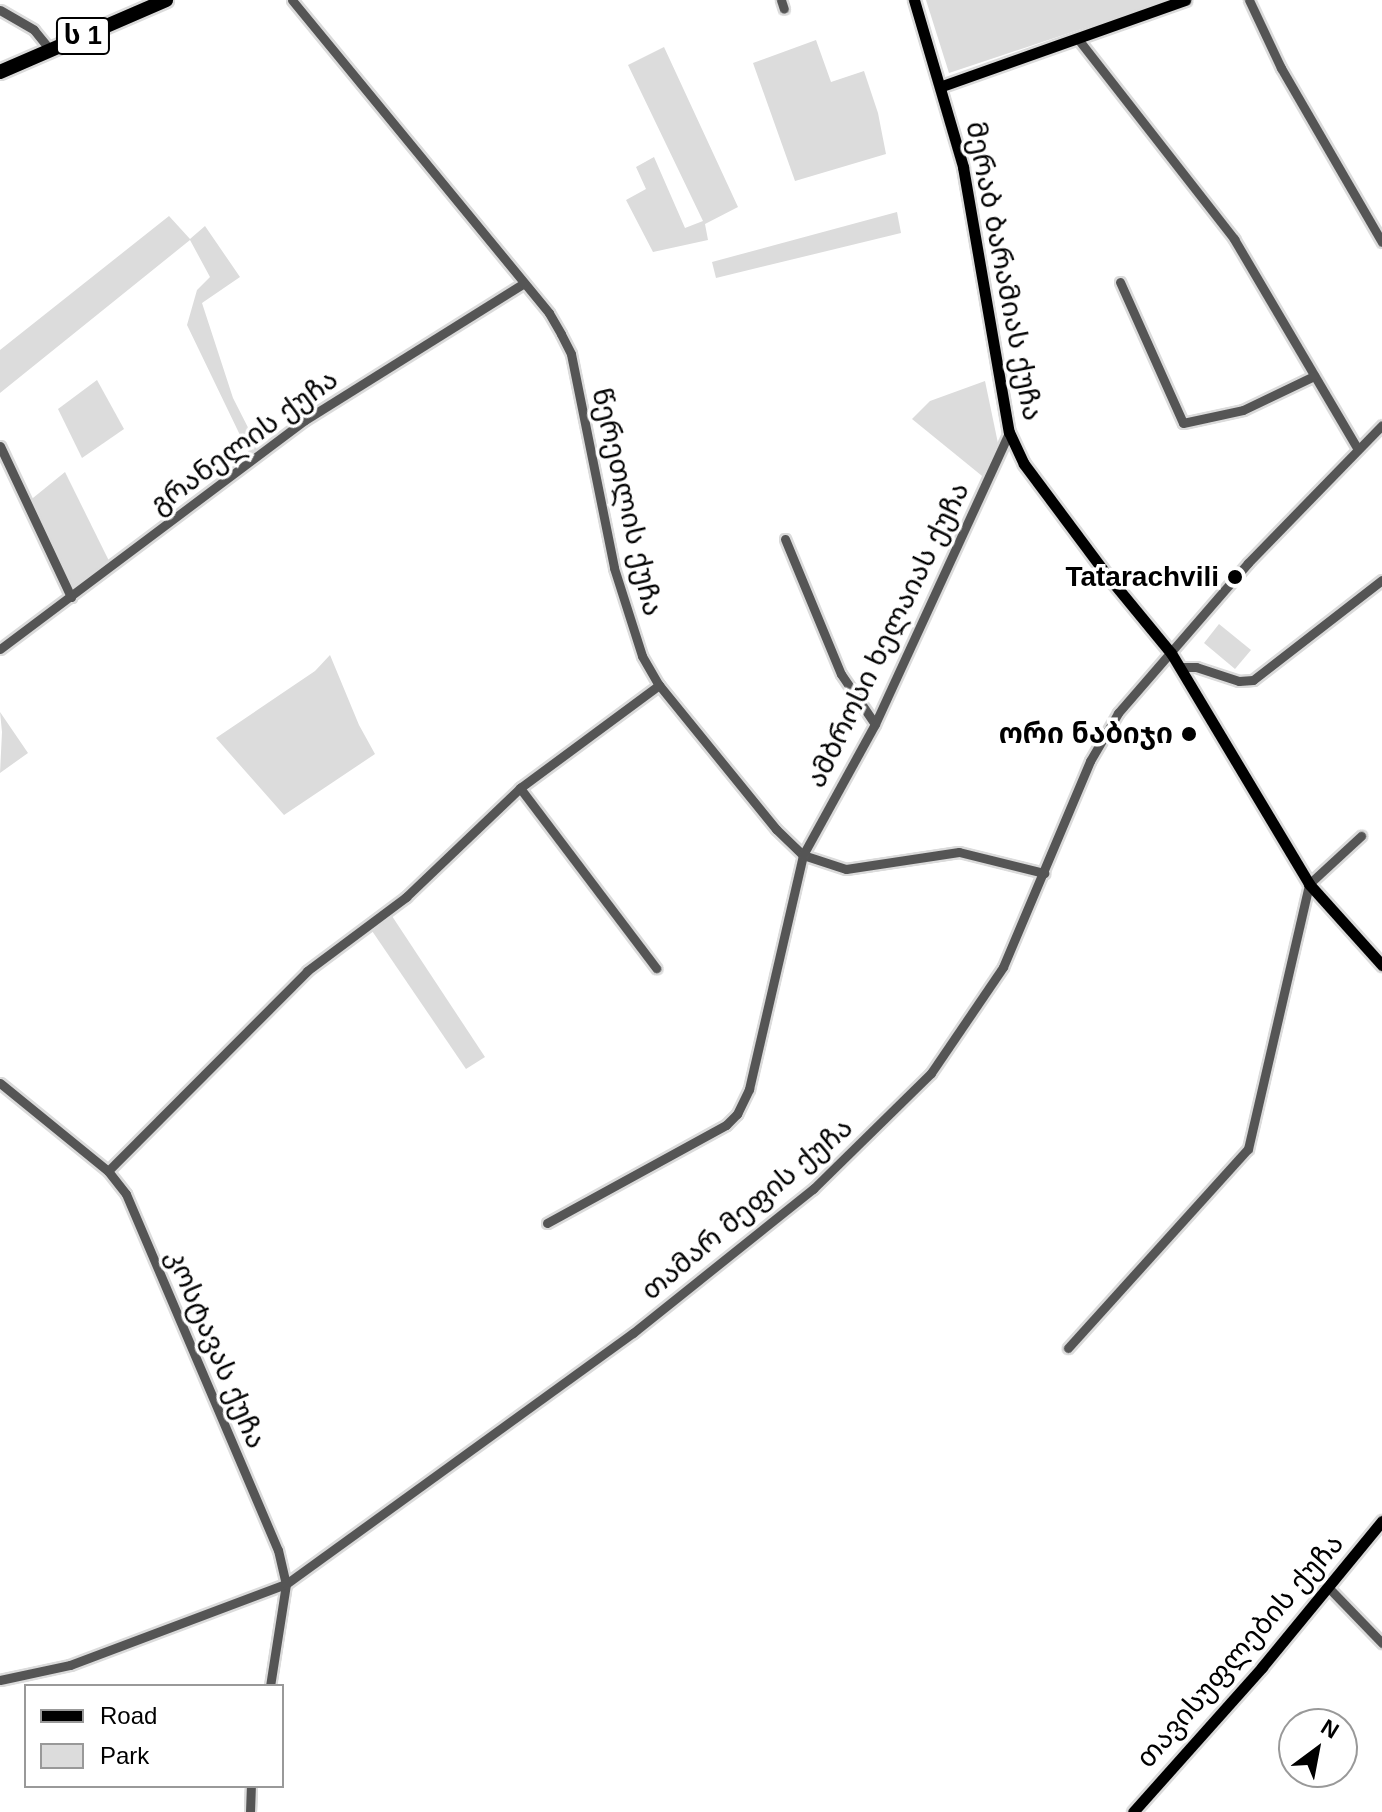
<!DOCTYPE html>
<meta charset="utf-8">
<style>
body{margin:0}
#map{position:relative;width:1382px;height:1812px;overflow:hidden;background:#fff;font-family:Helvetica,"Noto Sans Georgian",sans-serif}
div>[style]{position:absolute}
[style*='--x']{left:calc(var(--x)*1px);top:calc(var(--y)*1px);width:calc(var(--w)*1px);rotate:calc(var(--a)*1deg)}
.green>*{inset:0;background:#dcdcdc}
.roads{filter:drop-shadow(2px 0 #dbdbdb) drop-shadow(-2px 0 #dbdbdb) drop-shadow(0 2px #dbdbdb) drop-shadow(0 -2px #dbdbdb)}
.minor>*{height:9px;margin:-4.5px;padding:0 4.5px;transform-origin:4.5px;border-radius:4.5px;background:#555}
.major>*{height:11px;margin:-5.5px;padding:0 5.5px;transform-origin:5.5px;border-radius:5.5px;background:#000}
.highway>*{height:14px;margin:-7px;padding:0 7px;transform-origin:7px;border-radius:7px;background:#000}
.dots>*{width:22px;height:22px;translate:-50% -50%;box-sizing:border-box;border:4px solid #fff;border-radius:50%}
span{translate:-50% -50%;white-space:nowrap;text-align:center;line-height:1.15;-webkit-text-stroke:7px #fff;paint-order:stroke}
.shield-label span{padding:2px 6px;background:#fff;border:2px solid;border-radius:6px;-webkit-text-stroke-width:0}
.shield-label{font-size:26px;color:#000;font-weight:700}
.street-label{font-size:28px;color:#000}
.poi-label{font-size:28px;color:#000;font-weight:700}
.right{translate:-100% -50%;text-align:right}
.legend{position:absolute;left:24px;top:1684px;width:260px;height:104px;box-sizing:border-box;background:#fff;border:2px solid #999;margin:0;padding:10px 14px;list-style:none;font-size:24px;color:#000}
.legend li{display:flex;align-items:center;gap:16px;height:40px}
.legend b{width:40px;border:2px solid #999}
.north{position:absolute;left:1278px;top:1708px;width:80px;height:80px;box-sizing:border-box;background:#fff;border:2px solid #999;border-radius:50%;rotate:32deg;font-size:22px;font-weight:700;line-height:32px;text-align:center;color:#000}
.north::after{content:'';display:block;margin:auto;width:28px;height:36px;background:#000;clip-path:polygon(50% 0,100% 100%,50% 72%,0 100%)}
</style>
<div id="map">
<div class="green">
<i style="clip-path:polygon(926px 0,1169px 0,949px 73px)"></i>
<i style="clip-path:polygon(816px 40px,831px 82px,864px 71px,878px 113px,886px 154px,795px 181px,753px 63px)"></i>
<i style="clip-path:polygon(664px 47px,738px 207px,705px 224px,708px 240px,653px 252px,626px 200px,646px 189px,636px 167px,654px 157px,685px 228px,703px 221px,628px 65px)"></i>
<i style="clip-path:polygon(897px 212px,901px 233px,716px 278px,712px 262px)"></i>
<i style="clip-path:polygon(169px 216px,190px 239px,205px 226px,240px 277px,202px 303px,233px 398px,261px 453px,252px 460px,187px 325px,197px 290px,210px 277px,190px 240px,0 393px,0 350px)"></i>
<i style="clip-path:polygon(97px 380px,124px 429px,82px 458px,58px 409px)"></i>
<i style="clip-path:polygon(985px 381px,1000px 453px,987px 480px,912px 419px,930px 401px)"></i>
<i style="clip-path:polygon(65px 472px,112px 567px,71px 597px,28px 502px)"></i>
<i style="clip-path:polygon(1219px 624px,1251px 650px,1235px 669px,1204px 643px)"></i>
<i style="clip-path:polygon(330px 655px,359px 725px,375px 754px,284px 815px,216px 738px,315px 671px)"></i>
<i style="clip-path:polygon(0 712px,28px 753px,0 773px,2px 732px)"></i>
<i style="clip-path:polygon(388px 910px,485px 1057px,466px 1069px,368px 925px)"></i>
</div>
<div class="roads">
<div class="minor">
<i style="--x:292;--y:0;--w:405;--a:50.6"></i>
<i style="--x:549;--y:313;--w:24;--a:60"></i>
<i style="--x:561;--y:334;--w:22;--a:63"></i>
<i style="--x:571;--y:354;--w:218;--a:78.6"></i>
<i style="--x:614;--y:568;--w:92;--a:72.3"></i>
<i style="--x:642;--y:656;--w:34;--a:60"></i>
<i style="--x:659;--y:685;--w:186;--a:50.9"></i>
<i style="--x:776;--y:829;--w:37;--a:44"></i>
<i style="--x:803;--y:855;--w:45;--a:18"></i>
<i style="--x:846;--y:869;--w:114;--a:-8.6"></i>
<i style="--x:959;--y:852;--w:88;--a:13.9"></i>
<i style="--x:781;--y:0;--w:9;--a:72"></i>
<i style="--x:1249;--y:0;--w:75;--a:64.8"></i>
<i style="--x:1281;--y:68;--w:201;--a:59.9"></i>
<i style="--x:0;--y:10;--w:39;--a:30"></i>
<i style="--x:34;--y:30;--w:26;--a:51"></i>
<i style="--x:1078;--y:39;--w:254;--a:52"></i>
<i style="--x:1234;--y:239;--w:243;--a:59.5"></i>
<i style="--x:1120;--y:282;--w:154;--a:65.9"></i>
<i style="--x:1183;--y:423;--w:61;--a:-12.2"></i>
<i style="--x:1243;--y:410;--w:79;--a:-25.6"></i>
<i style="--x:0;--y:446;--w:167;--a:64.8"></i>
<i style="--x:785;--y:539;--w:146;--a:67.5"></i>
<i style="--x:841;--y:674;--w:60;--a:55.8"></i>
<i style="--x:0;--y:649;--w:381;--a:-36.9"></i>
<i style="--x:305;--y:420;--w:257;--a:-32"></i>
<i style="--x:1179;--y:667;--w:17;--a:0"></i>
<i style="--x:1196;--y:667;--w:45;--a:18"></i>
<i style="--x:1239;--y:681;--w:14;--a:-4"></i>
<i style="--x:1253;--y:680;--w:163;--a:-37.8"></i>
<i style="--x:520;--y:788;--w:226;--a:52.9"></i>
<i style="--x:0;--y:1083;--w:139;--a:39.2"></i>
<i style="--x:108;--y:1171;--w:29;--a:52"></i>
<i style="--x:126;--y:1194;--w:387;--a:66.9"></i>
<i style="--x:278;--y:1550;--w:35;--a:77"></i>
<i style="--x:286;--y:1584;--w:103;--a:98.9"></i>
<i style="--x:108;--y:1171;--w:282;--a:-45.1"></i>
<i style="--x:307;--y:971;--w:124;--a:-36.8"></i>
<i style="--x:406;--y:897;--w:158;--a:-43.7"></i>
<i style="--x:520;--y:788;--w:173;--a:-36.5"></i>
<i style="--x:547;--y:1223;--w:204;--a:-28.7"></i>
<i style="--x:726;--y:1125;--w:16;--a:-45"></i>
<i style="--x:737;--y:1114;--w:28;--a:-64"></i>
<i style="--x:749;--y:1089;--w:240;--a:-77"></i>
<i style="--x:803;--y:855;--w:149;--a:-61.2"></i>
<i style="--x:875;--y:724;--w:321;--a:-65.3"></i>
<i style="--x:1068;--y:1348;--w:268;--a:-47.9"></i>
<i style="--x:1248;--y:1149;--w:272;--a:-77"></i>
<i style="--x:1309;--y:884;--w:71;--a:-42.7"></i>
<i style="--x:1328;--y:1587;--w:78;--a:46"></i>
<i style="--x:0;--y:1680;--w:72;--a:-12.1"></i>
<i style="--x:70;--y:1665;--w:231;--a:-20.6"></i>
<i style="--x:286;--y:1584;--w:428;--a:-35.9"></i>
<i style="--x:633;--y:1333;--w:231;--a:-38.7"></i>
<i style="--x:813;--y:1189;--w:165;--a:-44.5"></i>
<i style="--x:931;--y:1073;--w:128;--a:-55.8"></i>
<i style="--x:1003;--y:967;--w:224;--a:-67.1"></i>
<i style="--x:1090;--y:761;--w:56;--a:-59.7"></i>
<i style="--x:1118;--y:713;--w:198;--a:-49.1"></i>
<i style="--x:1248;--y:563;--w:192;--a:-45.8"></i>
<i style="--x:250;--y:1812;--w:26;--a:-88"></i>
</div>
<div class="major">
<i style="--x:914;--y:0;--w:174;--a:73.6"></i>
<i style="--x:963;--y:167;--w:269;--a:80.2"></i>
<i style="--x:1009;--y:432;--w:35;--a:65"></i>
<i style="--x:1024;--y:464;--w:137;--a:53.3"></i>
<i style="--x:1106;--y:574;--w:102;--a:50.6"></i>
<i style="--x:1171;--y:653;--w:269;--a:59.1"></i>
<i style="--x:1309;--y:884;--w:109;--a:48"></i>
<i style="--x:942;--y:86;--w:258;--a:-19.5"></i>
<i style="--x:1133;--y:1812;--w:194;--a:-48.3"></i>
<i style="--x:1262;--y:1667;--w:189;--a:-50.6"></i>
</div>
<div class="highway">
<i style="--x:0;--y:72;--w:181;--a:-23.4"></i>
</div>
</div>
<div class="dots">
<i style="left:1235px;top:577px;background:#000"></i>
<i style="left:1189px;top:734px;background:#000"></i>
</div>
<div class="shield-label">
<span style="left:83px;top:36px">ს 1</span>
</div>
<div class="street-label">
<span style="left:1004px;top:271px;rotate:79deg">მერაბ ბარამიას ქუჩა</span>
<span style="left:244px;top:442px;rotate:-36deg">გრანელის ქუჩა</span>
<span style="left:627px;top:502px;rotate:77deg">წერეთლის ქუჩა</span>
<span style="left:888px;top:635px;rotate:-64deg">ამბროსი ხელაიას ქუჩა</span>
<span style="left:747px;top:1209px;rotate:-40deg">თამარ მეფის ქუჩა</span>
<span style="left:216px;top:1349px;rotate:67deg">კოსტავას ქუჩა</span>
<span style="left:1240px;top:1651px;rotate:-49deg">თავისუფლების ქუჩა</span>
</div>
<div class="poi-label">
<span class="right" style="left:1219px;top:577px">Tatarachvili</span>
<span class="right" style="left:1173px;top:734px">ორი ნაბიჯი</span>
</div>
<ul class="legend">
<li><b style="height:10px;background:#000"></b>Road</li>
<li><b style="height:22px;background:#dcdcdc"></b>Park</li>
</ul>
<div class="north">N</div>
</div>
